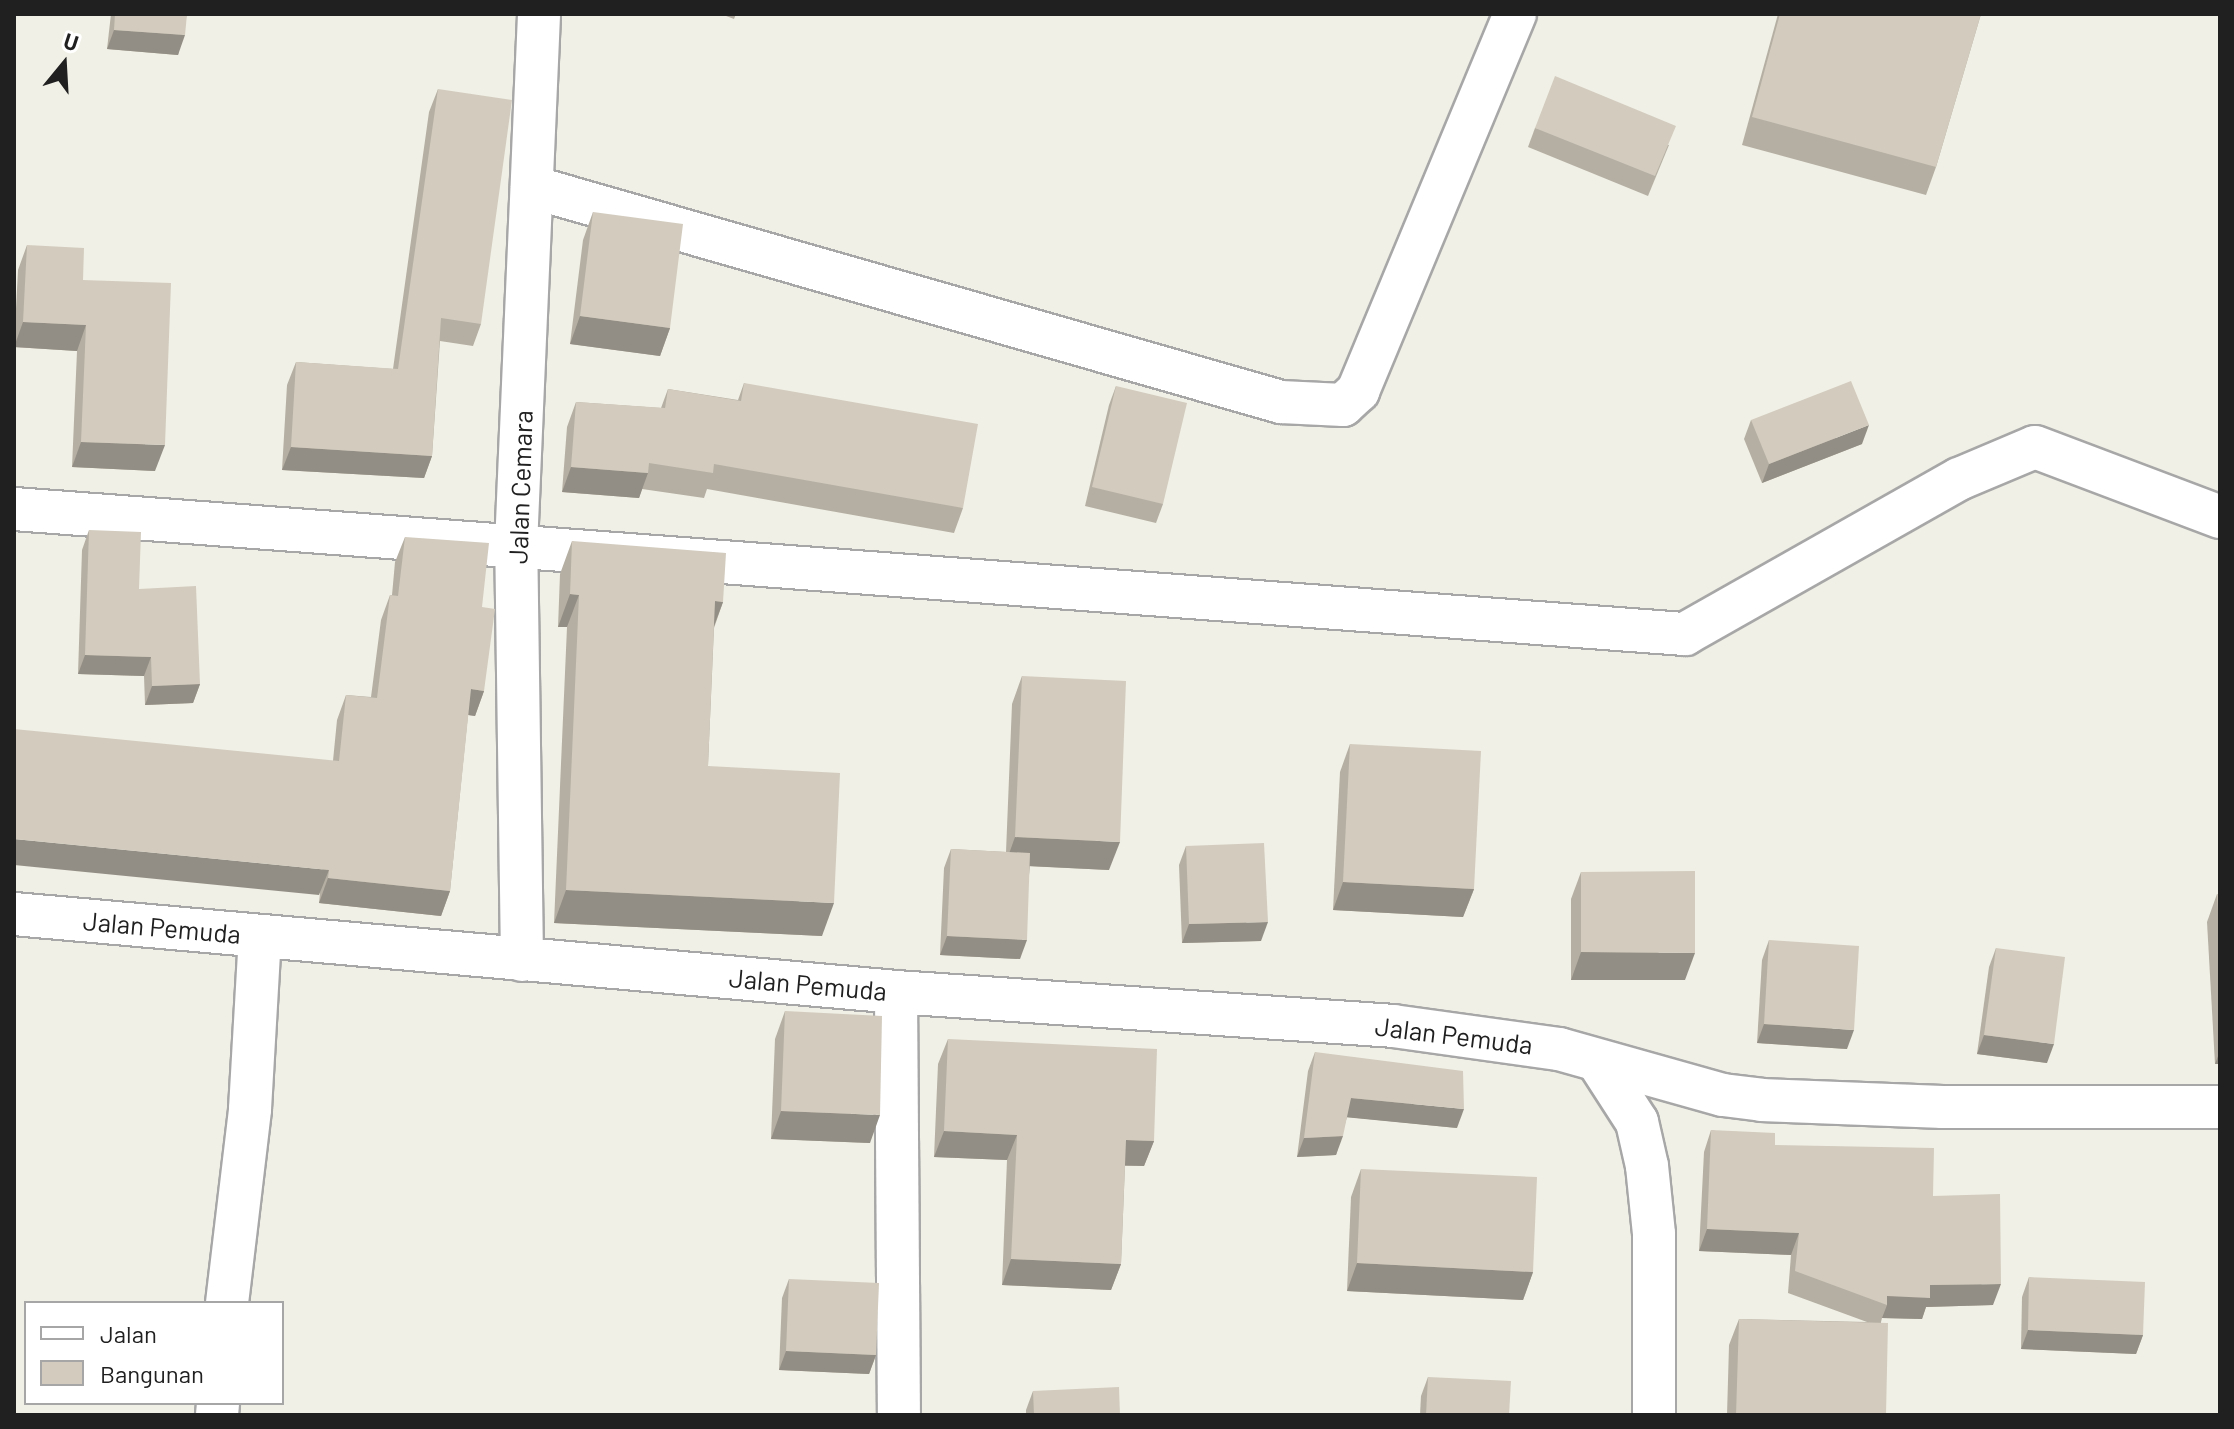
<!DOCTYPE html>
<style>
body{margin:0}
#map{position:relative;width:2234px;height:1429px;overflow:hidden;background:#f1f0e6;font-family:Barlow,sans-serif}
div>[style]{position:absolute}
[style*='--x']{left:calc(var(--x)*1px);top:calc(var(--y)*1px);width:calc(var(--w)*1px);rotate:calc(var(--a)*1deg)}
.roads{filter:drop-shadow(2px 0 #a7a7a7) drop-shadow(-2px 0 #a7a7a7) drop-shadow(0 2px #a7a7a7) drop-shadow(0 -2px #a7a7a7)}
.minor>*{height:42px;margin:-21px;padding:0 21px;transform-origin:21px;border-radius:21px;background:#fff}
.wall>*{inset:0;background:#b5afa3}
.shaded-wall>*{inset:0;background:#938e85}
.building>*{inset:0;background:#d2cbbe}
span{translate:-50% -50%;white-space:nowrap;text-align:center;line-height:1.15;-webkit-text-stroke:7px #fff;paint-order:stroke}
.street-label{font-size:26px;color:#202020}
.frame{position:absolute;inset:0;border:16px solid #202020;pointer-events:none}
.legend{position:absolute;left:24px;top:1301px;width:260px;height:104px;box-sizing:border-box;background:#fff;border:2px solid #a6a6a6;margin:0;padding:10px 14px;list-style:none;font-size:24px;color:#202020}
.legend li{display:flex;align-items:center;gap:16px;height:40px}
.legend b{width:40px;border:2px solid #a6a6a6}
.north{position:absolute;left:24px;top:24px;width:80px;height:80px;-webkit-text-stroke:6px #fff;paint-order:stroke;rotate:18deg;font-size:22px;font-weight:700;line-height:32px;text-align:center;color:#202020}
.north::after{content:'';display:block;margin:auto;width:28px;height:36px;background:#202020;clip-path:polygon(50% 0,100% 100%,50% 72%,0 100%)}
</style>
<div id="map">
<div class="roads">
<div class="minor">
<i style="--x:532;--y:187;--w:779;--a:16.02"></i>
<i style="--x:1281;--y:402;--w:62;--a:2.8"></i>
<i style="--x:1343;--y:405;--w:21;--a:-43"></i>
<i style="--x:1358;--y:391;--w:408;--a:-67.4"></i>
<i style="--x:14;--y:509;--w:1676;--a:4.28"></i>
<i style="--x:1685;--y:634;--w:315;--a:-29.5"></i>
<i style="--x:1959;--y:479;--w:82;--a:-22.8"></i>
<i style="--x:2035;--y:447;--w:198;--a:20.7"></i>
<i style="--x:14;--y:914;--w:885;--a:5.05"></i>
<i style="--x:896;--y:992;--w:498;--a:3.9"></i>
<i style="--x:1393;--y:1026;--w:168;--a:7.9"></i>
<i style="--x:1559;--y:1049;--w:170;--a:15.7"></i>
<i style="--x:1723;--y:1095;--w:38;--a:7"></i>
<i style="--x:1761;--y:1100;--w:182;--a:2.2"></i>
<i style="--x:1943;--y:1107;--w:277;--a:0"></i>
<i style="--x:522;--y:960;--w:414;--a:-90.8"></i>
<i style="--x:516;--y:546;--w:532;--a:-87.52"></i>
<i style="--x:896;--y:992;--w:423;--a:89.6"></i>
<i style="--x:1599;--y:1063;--w:70;--a:57.2"></i>
<i style="--x:1637;--y:1122;--w:45;--a:77.2"></i>
<i style="--x:1647;--y:1166;--w:68;--a:84.1"></i>
<i style="--x:1654;--y:1234;--w:181;--a:90"></i>
<i style="--x:227;--y:1303;--w:195;--a:-83.2"></i>
<i style="--x:250;--y:1109;--w:173;--a:-86.7"></i>
<i style="--x:217;--y:1415;--w:12;--a:-85"></i>
</div>
</div>
<div class="wall">
<i style="clip-path:polygon(111px 14px,187px 14px,178px 55px,107px 49px)"></i>
<i style="clip-path:polygon(721px 14px,736px 14px,734px 19px)"></i>
<i style="clip-path:polygon(1778px 14px,1981px 14px,1936px 167px,1926px 195px,1742px 145px)"></i>
<i style="clip-path:polygon(438px 89px,481px 324px,473px 346px,440px 341px,432px 456px,424px 478px,282px 470px,287px 385px,296px 362px,393px 369px,429px 112px)"></i>
<i style="clip-path:polygon(1535px 128px,1669px 145px,1648px 196px,1528px 147px)"></i>
<i style="clip-path:polygon(593px 212px,670px 328px,660px 356px,570px 344px,583px 240px)"></i>
<i style="clip-path:polygon(27px 245px,83px 280px,155px 471px,72px 467px,77px 351px,14px 347px,18px 270px)"></i>
<i style="clip-path:polygon(744px 383px,963px 508px,954px 533px,707px 489px,704px 498px,642px 489px,639px 498px,562px 492px,567px 427px,576px 402px,661px 408px,668px 389px,738px 400px)"></i>
<i style="clip-path:polygon(1116px 386px,1163px 504px,1156px 523px,1085px 506px,1109px 405px)"></i>
<i style="clip-path:polygon(1751px 420px,1862px 444px,1762px 483px,1744px 439px)"></i>
<i style="clip-path:polygon(89px 530px,139px 589px,200px 684px,193px 703px,145px 705px,144px 676px,78px 674px,82px 550px)"></i>
<i style="clip-path:polygon(405px 537px,482px 607px,484px 691px,475px 716px,468px 715px,450px 891px,441px 916px,319px 903px,337px 720px,346px 695px,371px 697px,381px 620px,390px 595px,392px 595px,395px 562px)"></i>
<i style="clip-path:polygon(572px 541px,723px 602px,714px 628px,708px 766px,822px 936px,554px 923px,567px 627px,558px 627px,560px 574px)"></i>
<i style="clip-path:polygon(1022px 676px,1109px 870px,1030px 866px,1020px 959px,940px 955px,944px 868px,951px 849px,1006px 852px,1012px 704px)"></i>
<i style="clip-path:polygon(1350px 744px,1474px 889px,1463px 917px,1333px 910px,1340px 772px)"></i>
<i style="clip-path:polygon(1186px 846px,1261px 941px,1182px 943px,1179px 865px)"></i>
<i style="clip-path:polygon(1581px 872px,1685px 980px,1571px 980px,1571px 899px)"></i>
<i style="clip-path:polygon(2217px 894px,2220px 894px,2220px 1064px,2215px 1064px,2207px 922px)"></i>
<i style="clip-path:polygon(1769px 940px,1847px 1049px,1757px 1043px,1762px 960px)"></i>
<i style="clip-path:polygon(1996px 948px,2047px 1063px,1977px 1054px,1989px 967px)"></i>
<i style="clip-path:polygon(785px 1011px,870px 1143px,771px 1139px,775px 1039px)"></i>
<i style="clip-path:polygon(948px 1039px,1154px 1141px,1144px 1166px,1125px 1166px,1121px 1264px,1111px 1290px,1002px 1285px,1007px 1160px,934px 1157px,938px 1064px)"></i>
<i style="clip-path:polygon(1315px 1052px,1457px 1128px,1347px 1117px,1336px 1155px,1297px 1157px,1308px 1071px)"></i>
<i style="clip-path:polygon(1711px 1130px,1775px 1145px,1933px 1196px,1993px 1305px,1926px 1307px,1922px 1319px,1882px 1318px,1881px 1322px,1886px 1415px,1727px 1415px,1729px 1345px,1739px 1319px,1867px 1322px,1788px 1293px,1791px 1255px,1699px 1251px,1704px 1152px)"></i>
<i style="clip-path:polygon(1361px 1169px,1533px 1272px,1523px 1300px,1347px 1291px,1351px 1197px)"></i>
<i style="clip-path:polygon(2029px 1277px,2143px 1335px,2136px 1354px,2021px 1349px,2022px 1297px)"></i>
<i style="clip-path:polygon(789px 1279px,876px 1355px,869px 1374px,779px 1370px,782px 1298px)"></i>
<i style="clip-path:polygon(1428px 1377px,1509px 1415px,1420px 1415px,1421px 1396px)"></i>
<i style="clip-path:polygon(1033px 1391px,1120px 1415px,1026px 1415px,1026px 1410px)"></i>
</div>
<div class="shaded-wall">
<i style="clip-path:polygon(114px 30px,185px 35px,178px 55px,107px 49px)"></i>
<i style="clip-path:polygon(580px 316px,670px 328px,660px 356px,570px 344px)"></i>
<i style="clip-path:polygon(23px 322px,86px 325px,77px 351px,14px 347px)"></i>
<i style="clip-path:polygon(1869px 425px,1862px 444px,1762px 483px,1769px 464px)"></i>
<i style="clip-path:polygon(81px 442px,165px 445px,155px 471px,72px 467px)"></i>
<i style="clip-path:polygon(291px 447px,432px 456px,424px 478px,282px 470px)"></i>
<i style="clip-path:polygon(571px 467px,648px 473px,639px 498px,562px 492px)"></i>
<i style="clip-path:polygon(570px 594px,579px 595px,567px 627px,558px 627px)"></i>
<i style="clip-path:polygon(715px 601px,723px 602px,711px 634px)"></i>
<i style="clip-path:polygon(85px 655px,151px 657px,144px 676px,78px 674px)"></i>
<i style="clip-path:polygon(200px 684px,193px 703px,145px 705px,152px 686px)"></i>
<i style="clip-path:polygon(471px 689px,484px 691px,475px 716px,462px 714px)"></i>
<i style="clip-path:polygon(1015px 837px,1120px 842px,1109px 870px,1005px 865px)"></i>
<i style="clip-path:polygon(14px 839px,329px 870px,319px 895px,14px 865px)"></i>
<i style="clip-path:polygon(328px 878px,450px 891px,441px 916px,319px 903px)"></i>
<i style="clip-path:polygon(1343px 882px,1474px 889px,1463px 917px,1333px 910px)"></i>
<i style="clip-path:polygon(566px 890px,834px 903px,822px 936px,554px 923px)"></i>
<i style="clip-path:polygon(1268px 922px,1261px 941px,1182px 943px,1189px 924px)"></i>
<i style="clip-path:polygon(947px 936px,1027px 940px,1020px 959px,940px 955px)"></i>
<i style="clip-path:polygon(1581px 952px,1695px 953px,1685px 980px,1571px 980px)"></i>
<i style="clip-path:polygon(1764px 1024px,1854px 1030px,1847px 1049px,1757px 1043px)"></i>
<i style="clip-path:polygon(1984px 1035px,2054px 1044px,2047px 1063px,1977px 1054px)"></i>
<i style="clip-path:polygon(2220px 1051px,2220px 1064px,2215px 1064px)"></i>
<i style="clip-path:polygon(1351px 1098px,1464px 1109px,1457px 1128px,1344px 1117px)"></i>
<i style="clip-path:polygon(781px 1111px,880px 1115px,870px 1143px,771px 1139px)"></i>
<i style="clip-path:polygon(944px 1131px,1017px 1135px,1007px 1160px,934px 1157px)"></i>
<i style="clip-path:polygon(1343px 1136px,1336px 1155px,1297px 1157px,1304px 1138px)"></i>
<i style="clip-path:polygon(1126px 1140px,1154px 1141px,1144px 1166px,1117px 1165px)"></i>
<i style="clip-path:polygon(1707px 1229px,1799px 1233px,1791px 1255px,1699px 1251px)"></i>
<i style="clip-path:polygon(1011px 1259px,1121px 1264px,1111px 1290px,1002px 1285px)"></i>
<i style="clip-path:polygon(1357px 1263px,1533px 1272px,1523px 1300px,1347px 1291px)"></i>
<i style="clip-path:polygon(2001px 1284px,1993px 1305px,1926px 1307px,1922px 1319px,1882px 1318px,1887px 1305px,1887px 1296px,1930px 1285px)"></i>
<i style="clip-path:polygon(2028px 1330px,2143px 1335px,2136px 1354px,2021px 1349px)"></i>
<i style="clip-path:polygon(786px 1351px,876px 1355px,869px 1374px,779px 1370px)"></i>
</div>
<div class="building">
<i style="clip-path:polygon(115px 14px,187px 14px,185px 35px,114px 30px)"></i>
<i style="clip-path:polygon(1780px 14px,1981px 14px,1936px 167px,1752px 117px)"></i>
<i style="clip-path:polygon(1555px 76px,1676px 126px,1655px 176px,1535px 128px)"></i>
<i style="clip-path:polygon(438px 89px,512px 100px,481px 324px,441px 318px,432px 456px,291px 447px,296px 362px,398px 369px)"></i>
<i style="clip-path:polygon(593px 212px,683px 224px,670px 328px,580px 316px)"></i>
<i style="clip-path:polygon(27px 245px,84px 248px,83px 280px,171px 283px,165px 445px,81px 442px,86px 325px,23px 322px)"></i>
<i style="clip-path:polygon(1851px 381px,1869px 425px,1769px 464px,1751px 420px)"></i>
<i style="clip-path:polygon(744px 383px,978px 424px,963px 508px,714px 464px,713px 473px,649px 463px,648px 473px,571px 467px,576px 402px,665px 408px,668px 389px,741px 401px)"></i>
<i style="clip-path:polygon(1116px 386px,1187px 403px,1163px 504px,1092px 487px)"></i>
<i style="clip-path:polygon(89px 530px,141px 532px,139px 589px,196px 586px,200px 684px,152px 686px,151px 657px,85px 655px)"></i>
<i style="clip-path:polygon(405px 537px,489px 543px,482px 607px,495px 609px,484px 691px,471px 689px,450px 891px,328px 878px,329px 870px,14px 839px,14px 729px,339px 761px,346px 695px,377px 698px,390px 595px,398px 596px)"></i>
<i style="clip-path:polygon(572px 541px,726px 553px,723px 602px,715px 601px,708px 766px,840px 773px,834px 903px,566px 890px,579px 595px,570px 594px)"></i>
<i style="clip-path:polygon(1022px 676px,1126px 681px,1120px 842px,1015px 837px)"></i>
<i style="clip-path:polygon(1350px 744px,1481px 751px,1474px 889px,1343px 882px)"></i>
<i style="clip-path:polygon(1264px 843px,1268px 922px,1189px 924px,1186px 846px)"></i>
<i style="clip-path:polygon(951px 849px,1030px 853px,1027px 940px,947px 936px)"></i>
<i style="clip-path:polygon(1695px 871px,1695px 953px,1581px 952px,1581px 872px)"></i>
<i style="clip-path:polygon(2217px 894px,2220px 894px,2220px 944px)"></i>
<i style="clip-path:polygon(1769px 940px,1859px 946px,1854px 1030px,1764px 1024px)"></i>
<i style="clip-path:polygon(1996px 948px,2065px 957px,2054px 1044px,1984px 1035px)"></i>
<i style="clip-path:polygon(785px 1011px,882px 1016px,880px 1115px,781px 1111px)"></i>
<i style="clip-path:polygon(948px 1039px,1157px 1049px,1154px 1141px,1126px 1140px,1121px 1264px,1011px 1259px,1017px 1135px,944px 1131px)"></i>
<i style="clip-path:polygon(1315px 1052px,1463px 1071px,1464px 1109px,1351px 1098px,1343px 1136px,1304px 1138px)"></i>
<i style="clip-path:polygon(1711px 1130px,1775px 1133px,1775px 1145px,1934px 1148px,1933px 1196px,2000px 1194px,2001px 1284px,1930px 1285px,1930px 1298px,1887px 1296px,1887px 1305px,1795px 1271px,1799px 1233px,1707px 1229px)"></i>
<i style="clip-path:polygon(1361px 1169px,1537px 1177px,1533px 1272px,1357px 1263px)"></i>
<i style="clip-path:polygon(2029px 1277px,2145px 1282px,2143px 1335px,2028px 1330px)"></i>
<i style="clip-path:polygon(789px 1279px,879px 1283px,876px 1355px,786px 1351px)"></i>
<i style="clip-path:polygon(1739px 1319px,1888px 1323px,1886px 1415px,1736px 1415px)"></i>
<i style="clip-path:polygon(1428px 1377px,1511px 1381px,1509px 1415px,1426px 1415px)"></i>
<i style="clip-path:polygon(1119px 1387px,1120px 1415px,1034px 1415px,1033px 1391px)"></i>
</div>
<div class="street-label">
<span style="left:520px;top:487px;rotate:-88deg">Jalan Cemara</span>
<span style="left:162px;top:927px;rotate:5deg">Jalan Pemuda</span>
<span style="left:808px;top:984px;rotate:5deg">Jalan Pemuda</span>
<span style="left:1454px;top:1035px;rotate:7deg">Jalan Pemuda</span>
</div>
<div class="frame"></div>
<ul class="legend">
<li><b style="height:10px;background:#fff"></b>Jalan</li>
<li><b style="height:22px;background:#d2cbbe"></b>Bangunan</li>
</ul>
<div class="north">U</div>
</div>
